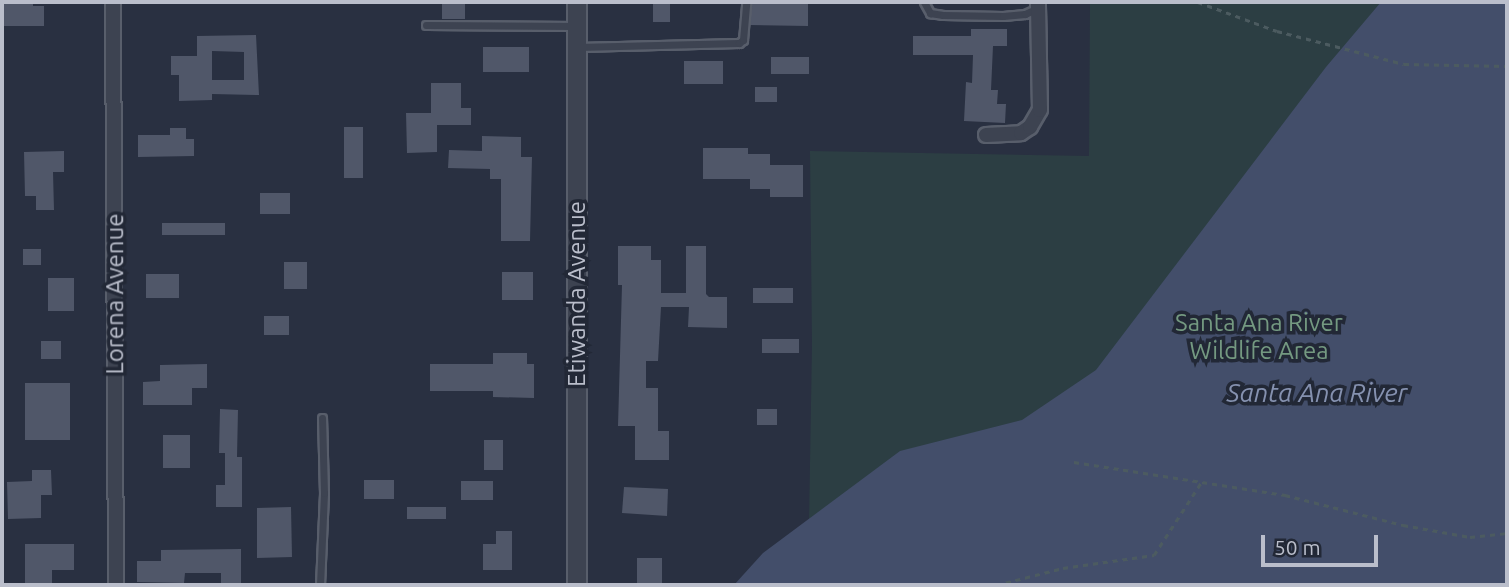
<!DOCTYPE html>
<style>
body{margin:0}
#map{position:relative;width:1509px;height:587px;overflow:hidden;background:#293041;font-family:Ubuntu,sans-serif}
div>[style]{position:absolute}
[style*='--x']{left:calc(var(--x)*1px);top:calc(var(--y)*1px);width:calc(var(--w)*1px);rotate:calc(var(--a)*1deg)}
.green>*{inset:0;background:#2c3e43}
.water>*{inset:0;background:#434e6a}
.building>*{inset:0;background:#505769}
.path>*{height:2.5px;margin-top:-1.25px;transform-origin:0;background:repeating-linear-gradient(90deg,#4c5b60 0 5px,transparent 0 10px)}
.roads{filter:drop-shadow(2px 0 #585e6b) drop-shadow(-2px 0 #585e6b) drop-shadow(0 2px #585e6b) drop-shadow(0 -2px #585e6b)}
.service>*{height:7px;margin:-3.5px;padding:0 3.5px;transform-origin:3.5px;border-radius:3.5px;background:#3d4351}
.minor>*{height:14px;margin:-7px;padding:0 7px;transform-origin:7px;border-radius:7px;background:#3d4351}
.tertiary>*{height:18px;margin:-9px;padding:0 9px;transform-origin:9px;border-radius:9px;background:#3d4351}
span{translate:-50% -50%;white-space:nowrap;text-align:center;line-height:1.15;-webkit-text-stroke:7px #222836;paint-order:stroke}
.street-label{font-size:24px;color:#babecb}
.park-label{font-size:24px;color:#749981}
.water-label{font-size:26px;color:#8591af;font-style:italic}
.frame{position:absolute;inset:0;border:4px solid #babecb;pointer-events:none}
.scale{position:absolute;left:1261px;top:535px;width:117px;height:32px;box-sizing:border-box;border:4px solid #babecb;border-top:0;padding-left:9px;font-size:21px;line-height:24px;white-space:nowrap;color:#babecb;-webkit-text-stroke:5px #222836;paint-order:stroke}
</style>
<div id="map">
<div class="green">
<i style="clip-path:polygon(1090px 2px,1507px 2px,1507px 585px,808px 585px,812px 344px,810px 151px,1089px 156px)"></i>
</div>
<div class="water">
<i style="clip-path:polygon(1381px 2px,1507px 2px,1507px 585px,734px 585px,763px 553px,900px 451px,1022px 420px,1096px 370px,1326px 67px)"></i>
</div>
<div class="building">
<i style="clip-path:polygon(2px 2px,33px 2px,33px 6px,44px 6px,44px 26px,2px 26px)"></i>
<i style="clip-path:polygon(442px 2px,465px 2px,465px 19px,442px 19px)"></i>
<i style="clip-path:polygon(653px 2px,670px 2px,670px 22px,653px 22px)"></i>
<i style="clip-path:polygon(808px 2px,808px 26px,750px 25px,752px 3px)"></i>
<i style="clip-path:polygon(971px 29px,1007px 29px,1007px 46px,993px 46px,991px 90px,998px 90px,997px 104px,1006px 104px,1005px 123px,964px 121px,966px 82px,972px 83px,973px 55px,913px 55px,913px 36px,971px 36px)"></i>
<i style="clip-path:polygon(evenodd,256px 35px,259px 95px,212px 94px,212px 100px,179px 101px,179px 75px,171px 75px,171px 56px,197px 56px,197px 36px,256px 35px,212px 51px,244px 52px,244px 80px,212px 80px,212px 51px)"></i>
<i style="clip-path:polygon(483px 47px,529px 47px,529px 72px,483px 72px)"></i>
<i style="clip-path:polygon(771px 57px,809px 57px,809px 74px,771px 74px)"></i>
<i style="clip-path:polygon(684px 61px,723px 61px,723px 84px,684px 84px)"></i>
<i style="clip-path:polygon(431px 83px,461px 83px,461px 108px,471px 108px,471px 125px,437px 125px,437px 152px,407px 153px,406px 113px,431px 113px)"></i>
<i style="clip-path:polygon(755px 87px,777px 87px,777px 102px,755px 102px)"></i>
<i style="clip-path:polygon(344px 127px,363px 127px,363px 178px,344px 178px)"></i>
<i style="clip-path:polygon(170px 128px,186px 128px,186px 139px,194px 139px,194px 156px,138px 157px,138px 135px,170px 135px)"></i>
<i style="clip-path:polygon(482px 136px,521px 137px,521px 157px,532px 157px,530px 241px,501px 241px,501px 179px,490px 179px,490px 169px,448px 168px,449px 150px,482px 151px)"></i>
<i style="clip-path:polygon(703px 148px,748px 148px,748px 154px,770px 154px,770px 165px,803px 165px,803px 197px,770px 197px,770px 189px,750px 189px,750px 179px,703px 179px)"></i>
<i style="clip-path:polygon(64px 151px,64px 172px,53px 172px,54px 210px,36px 210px,36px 196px,25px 196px,24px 152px)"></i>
<i style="clip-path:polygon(260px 193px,290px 193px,290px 214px,260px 214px)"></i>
<i style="clip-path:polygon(162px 223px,225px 223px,225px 235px,162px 235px)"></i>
<i style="clip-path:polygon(618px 246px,651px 246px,651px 260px,661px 260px,661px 293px,686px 293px,686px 246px,706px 246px,706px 294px,709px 297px,727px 297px,727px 328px,688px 327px,689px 307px,661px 307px,658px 361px,646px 361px,646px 388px,658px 388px,658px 431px,669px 431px,669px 460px,635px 460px,635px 426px,618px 426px,622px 285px,618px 285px)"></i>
<i style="clip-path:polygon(23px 249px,41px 249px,41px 265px,23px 265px)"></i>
<i style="clip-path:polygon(284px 262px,307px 262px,307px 289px,284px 289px)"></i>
<i style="clip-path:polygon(502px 272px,533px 272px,533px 300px,502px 300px)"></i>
<i style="clip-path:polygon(146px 274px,179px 274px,179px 298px,146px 298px)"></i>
<i style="clip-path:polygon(48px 278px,74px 278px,74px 311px,48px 311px)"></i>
<i style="clip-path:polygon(753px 288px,793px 288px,793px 303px,753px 303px)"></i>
<i style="clip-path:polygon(264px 316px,289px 316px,289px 335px,264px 335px)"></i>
<i style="clip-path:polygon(762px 339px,799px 339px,799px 353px,762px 353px)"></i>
<i style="clip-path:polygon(41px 341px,61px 341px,61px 359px,41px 359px)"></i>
<i style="clip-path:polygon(493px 353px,527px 353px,527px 364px,534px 364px,534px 398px,493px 397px,493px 391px,430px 391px,430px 364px,493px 364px)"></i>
<i style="clip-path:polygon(207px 364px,207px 388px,192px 388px,192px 405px,143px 405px,143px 382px,160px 381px,160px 365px)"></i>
<i style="clip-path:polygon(25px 383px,70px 383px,70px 440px,25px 440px)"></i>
<i style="clip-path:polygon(220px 409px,238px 410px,237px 457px,242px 457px,242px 507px,216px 507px,216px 485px,225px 485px,225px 453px,219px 453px)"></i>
<i style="clip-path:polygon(757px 409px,777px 409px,777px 425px,757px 425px)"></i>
<i style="clip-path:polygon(163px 435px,190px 435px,190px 468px,163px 468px)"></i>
<i style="clip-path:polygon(484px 440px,503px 440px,503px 470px,484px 470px)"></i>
<i style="clip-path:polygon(32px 470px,51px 470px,52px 495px,41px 495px,41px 518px,8px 519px,7px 482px,32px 481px)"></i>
<i style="clip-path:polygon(364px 480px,394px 480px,394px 499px,364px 499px)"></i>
<i style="clip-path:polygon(461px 481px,493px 481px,493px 500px,461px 500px)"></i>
<i style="clip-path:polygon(624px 487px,668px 489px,667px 516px,622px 513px)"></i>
<i style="clip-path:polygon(291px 507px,292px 557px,257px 558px,257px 508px)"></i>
<i style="clip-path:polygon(407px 507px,446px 507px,446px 519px,407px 519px)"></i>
<i style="clip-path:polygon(496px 531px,512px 531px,512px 570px,483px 570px,483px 544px,496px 544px)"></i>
<i style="clip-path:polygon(25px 544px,74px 544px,74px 570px,52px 570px,52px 583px,25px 583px)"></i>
<i style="clip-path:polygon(241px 549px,241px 585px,221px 585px,221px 573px,185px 573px,184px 583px,137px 582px,137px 561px,161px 561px,161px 550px)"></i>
<i style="clip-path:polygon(637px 558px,662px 558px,662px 585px,637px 585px)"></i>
</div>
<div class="path">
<i style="--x:1198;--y:2;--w:84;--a:20.2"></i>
<i style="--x:1277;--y:31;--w:131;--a:14.6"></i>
<i style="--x:1404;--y:64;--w:103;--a:1.1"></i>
<i style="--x:1074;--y:462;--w:214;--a:8.9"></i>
<i style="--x:1285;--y:495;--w:122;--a:14.3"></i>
<i style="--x:1403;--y:525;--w:68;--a:10.2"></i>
<i style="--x:1470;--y:537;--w:37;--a:-6"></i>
<i style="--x:996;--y:585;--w:69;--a:-14.2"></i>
<i style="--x:1063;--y:568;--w:92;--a:-8.1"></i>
<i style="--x:1154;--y:555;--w:88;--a:-57"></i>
</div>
<div class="roads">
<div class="service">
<i style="--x:924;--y:2;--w:13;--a:61"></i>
<i style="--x:930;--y:13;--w:13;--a:9"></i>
<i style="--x:943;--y:15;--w:60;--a:1"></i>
<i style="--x:1003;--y:16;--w:22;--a:-5"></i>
<i style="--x:1025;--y:14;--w:14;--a:-25"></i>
<i style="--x:426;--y:25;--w:150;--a:0.4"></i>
<i style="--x:578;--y:47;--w:161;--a:-1.4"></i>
<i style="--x:739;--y:43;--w:5;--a:-37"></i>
<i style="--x:743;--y:40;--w:38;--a:-85"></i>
<i style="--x:320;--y:585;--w:92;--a:-87.5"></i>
<i style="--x:324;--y:493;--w:75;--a:-91.5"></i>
</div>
<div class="minor">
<i style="--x:113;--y:2;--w:583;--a:89.71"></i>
<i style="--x:986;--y:135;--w:35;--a:-3"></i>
<i style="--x:1021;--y:133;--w:11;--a:-34"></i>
<i style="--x:1030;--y:127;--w:20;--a:-60"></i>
<i style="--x:1040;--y:110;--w:108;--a:-91.1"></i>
</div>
<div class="tertiary">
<i style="--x:577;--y:2;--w:583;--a:90"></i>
</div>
</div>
<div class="street-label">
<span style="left:115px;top:294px;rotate:-90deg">Lorena Avenue</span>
<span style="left:577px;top:294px;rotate:-90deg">Etiwanda Avenue</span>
</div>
<div class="park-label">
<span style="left:1259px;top:337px">Santa Ana River<br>Wildlife Area</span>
</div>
<div class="water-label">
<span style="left:1317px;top:393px">Santa Ana River</span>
</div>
<div class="frame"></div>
<div class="scale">50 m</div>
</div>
